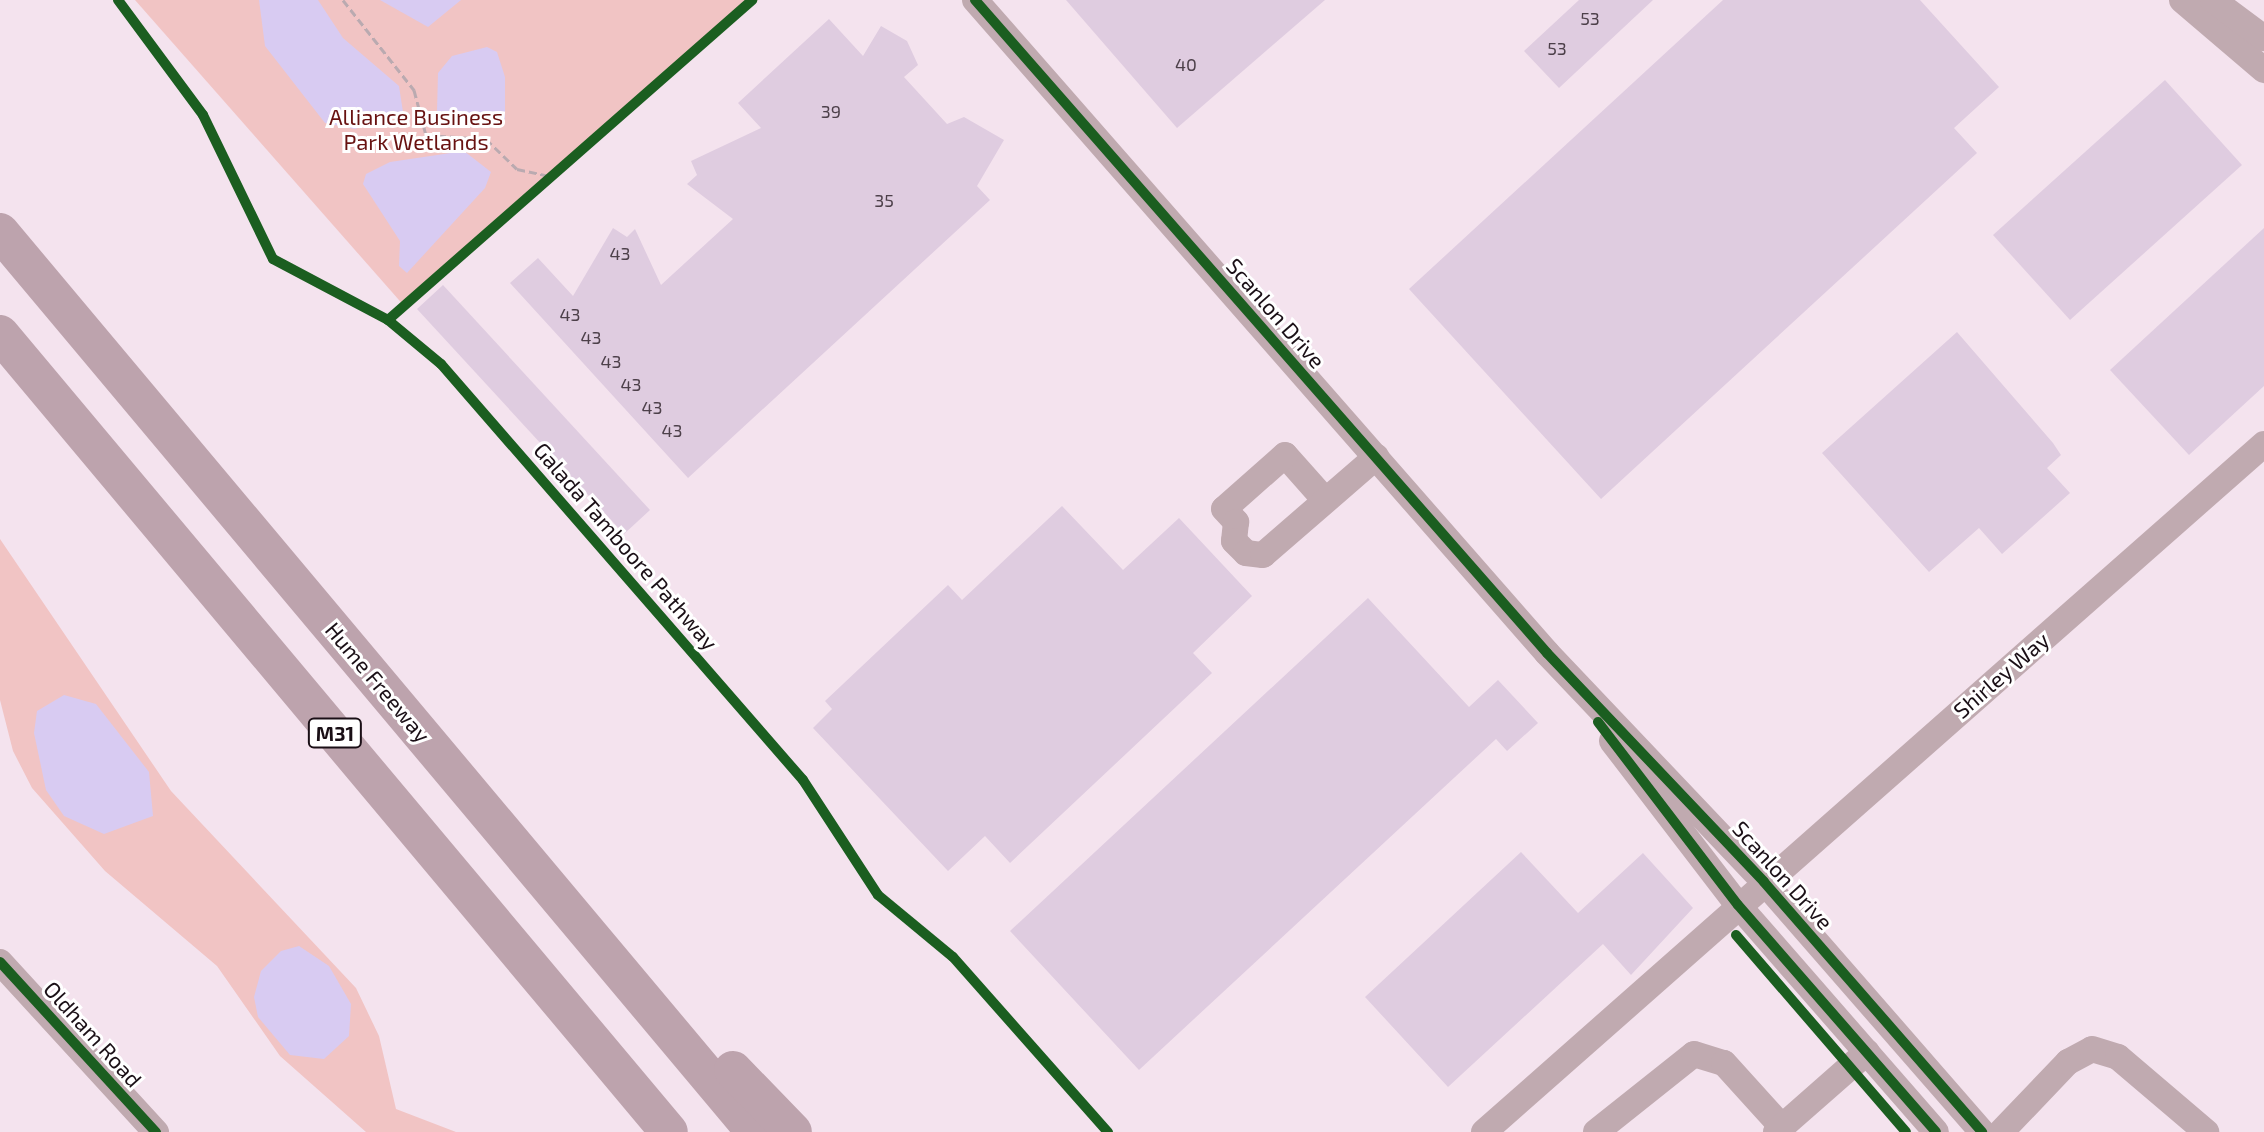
<!DOCTYPE html>
<style>
body{margin:0}
#map{position:relative;width:2264px;height:1132px;overflow:hidden;background:#f4e3ee;font-family:"Exo 2",sans-serif}
div>[style]{position:absolute}
[style*='--x']{left:calc(var(--x)*1px);top:calc(var(--y)*1px);width:calc(var(--w)*1px);rotate:calc(var(--a)*1deg)}
.green>*{inset:0;background:#f1c4c4}
.water>*{inset:0;background:#d8cbf2}
.building>*{inset:0;background:#dfcce0}
.path>*{height:3px;margin-top:-1.5px;transform-origin:0;background:repeating-linear-gradient(90deg,#baaab0 0 8px,transparent 0 12px)}
.minor>*{height:26px;margin:-13px;padding:0 13px;transform-origin:13px;border-radius:13px;background:#c0aab0}
.highway>*{height:38px;margin:-19px;padding:0 19px;transform-origin:19px;border-radius:19px;background:#bda3ad}
.cycleway>*{height:10px;margin:-5px;padding:0 5px;transform-origin:5px;border-radius:5px;background:#1b5e20}
span{translate:-50% -50%;white-space:nowrap;text-align:center;line-height:1.15;-webkit-text-stroke:6px #fff;paint-order:stroke}
.number-label{font-size:18px;color:#4d404a}
.number-label span{-webkit-text-stroke-width:0}
.shield-label span{padding:2px 6px;background:#fff;border:2px solid;border-radius:6px;-webkit-text-stroke-width:0}
.shield-label{font-size:20px;color:#1a0f16;font-weight:700}
.park-label{font-size:22px;color:#681211}
.street-label{font-size:22px;color:#1a0f16}
</style>
<div id="map">
<div class="green">
<i style="clip-path:polygon(135px 0,758px 0,406px 308px)"></i>
<i style="clip-path:polygon(0 539px,171px 791px,356px 988px,379px 1036px,396px 1109px,456px 1132px,366px 1132px,280px 1056px,217px 966px,105px 871px,32px 788px,13px 751px,0 700px)"></i>
</div>
<div class="water">
<i style="clip-path:polygon(259px 0,318px 0,343px 38px,399px 86px,403px 112px,355px 129px,325px 123px,265px 46px)"></i>
<i style="clip-path:polygon(380px 0,461px 0,428px 27px)"></i>
<i style="clip-path:polygon(487px 47px,497px 52px,505px 77px,505px 119px,481px 113px,450px 118px,437px 111px,438px 73px,452px 56px)"></i>
<i style="clip-path:polygon(464px 151px,491px 172px,485px 188px,407px 273px,399px 266px,400px 241px,363px 184px,366px 174px,390px 162px)"></i>
<i style="clip-path:polygon(64px 695px,96px 704px,149px 772px,153px 816px,104px 834px,64px 816px,46px 790px,34px 733px,37px 711px)"></i>
<i style="clip-path:polygon(299px 946px,329px 966px,351px 1004px,349px 1036px,324px 1059px,290px 1055px,258px 1017px,254px 997px,261px 971px,281px 951px)"></i>
</div>
<div class="building">
<i style="clip-path:polygon(1066px 0,1325px 0,1177px 128px)"></i>
<i style="clip-path:polygon(1579px 0,1653px 0,1559px 88px,1524px 51px)"></i>
<i style="clip-path:polygon(1723px 0,1920px 0,1999px 87px,1954px 128px,1977px 153px,1601px 499px,1409px 289px)"></i>
<i style="clip-path:polygon(829px 19px,863px 56px,881px 26px,907px 41px,918px 65px,904px 77px,947px 124px,964px 117px,1004px 140px,977px 186px,990px 200px,688px 478px,510px 283px,538px 258px,573px 296px,613px 228px,627px 237px,635px 229px,661px 285px,733px 219px,687px 184px,697px 175px,691px 161px,761px 128px,738px 103px)"></i>
<i style="clip-path:polygon(2165px 80px,2242px 165px,2070px 320px,1993px 235px)"></i>
<i style="clip-path:polygon(2264px 228px,2264px 386px,2189px 455px,2110px 370px)"></i>
<i style="clip-path:polygon(443px 285px,650px 510px,624px 534px,417px 309px)"></i>
<i style="clip-path:polygon(1957px 332px,2053px 443px,2061px 455px,2047px 468px,2070px 493px,2002px 554px,1979px 528px,1929px 572px,1822px 453px)"></i>
<i style="clip-path:polygon(1062px 506px,1123px 570px,1179px 518px,1252px 596px,1193px 653px,1212px 673px,1010px 863px,985px 836px,948px 871px,813px 728px,832px 709px,825px 701px,948px 585px,962px 600px)"></i>
<i style="clip-path:polygon(1368px 598px,1469px 707px,1498px 680px,1538px 723px,1507px 751px,1496px 739px,1139px 1070px,1010px 931px)"></i>
<i style="clip-path:polygon(1521px 852px,1578px 913px,1643px 853px,1693px 908px,1631px 975px,1603px 944px,1448px 1087px,1365px 997px)"></i>
</div>
<div class="path">
<i style="--x:343;--y:0;--w:115;--a:51.7"></i>
<i style="--x:414;--y:90;--w:47;--a:75.1"></i>
<i style="--x:426;--y:135;--w:60;--a:3.8"></i>
<i style="--x:486;--y:139;--w:43;--a:44.1"></i>
<i style="--x:517;--y:169;--w:33;--a:12"></i>
</div>
<div class="minor">
<i style="--x:975;--y:0;--w:868;--a:48.78"></i>
<i style="--x:1547;--y:653;--w:315;--a:46.5"></i>
<i style="--x:1764;--y:882;--w:332;--a:48.9"></i>
<i style="--x:2182;--y:0;--w:108;--a:40.5"></i>
<i style="--x:2213;--y:0;--w:64;--a:36.7"></i>
<i style="--x:1325;--y:500;--w:60;--a:-131.6"></i>
<i style="--x:1285;--y:455;--w:81;--a:138.5"></i>
<i style="--x:1224;--y:509;--w:18;--a:47"></i>
<i style="--x:1236;--y:522;--w:19;--a:96"></i>
<i style="--x:1234;--y:541;--w:17;--a:45"></i>
<i style="--x:1246;--y:553;--w:17;--a:7"></i>
<i style="--x:1263;--y:555;--w:150;--a:-40.9"></i>
<i style="--x:1612;--y:741;--w:207;--a:52.5"></i>
<i style="--x:1738;--y:905;--w:301;--a:48.9"></i>
<i style="--x:0;--y:962;--w:231;--a:47.5"></i>
<i style="--x:1484;--y:1132;--w:1040;--a:-41.41"></i>
<i style="--x:1596;--y:1132;--w:125;--a:-38.5"></i>
<i style="--x:1694;--y:1054;--w:31;--a:17"></i>
<i style="--x:1724;--y:1063;--w:86;--a:47.8"></i>
<i style="--x:1776;--y:1132;--w:121;--a:-41.3"></i>
<i style="--x:2001;--y:1132;--w:97;--a:-46.3"></i>
<i style="--x:2068;--y:1062;--w:27;--a:-28"></i>
<i style="--x:2092;--y:1049;--w:27;--a:17"></i>
<i style="--x:2118;--y:1057;--w:116;--a:40.4"></i>
</div>
<div class="highway">
<i style="--x:0;--y:232;--w:1175;--a:50.01"></i>
<i style="--x:0;--y:334;--w:1041;--a:50.03"></i>
<i style="--x:733;--y:1070;--w:86;--a:45.9"></i>
</div>
<div class="cycleway">
<i style="--x:118;--y:0;--w:143;--a:53.5"></i>
<i style="--x:203;--y:115;--w:160;--a:64.1"></i>
<i style="--x:273;--y:259;--w:130;--a:27.9"></i>
<i style="--x:388;--y:320;--w:69;--a:39.7"></i>
<i style="--x:441;--y:364;--w:551;--a:48.97"></i>
<i style="--x:803;--y:780;--w:137;--a:56.9"></i>
<i style="--x:878;--y:895;--w:97;--a:39.6"></i>
<i style="--x:953;--y:957;--w:234;--a:48.5"></i>
<i style="--x:975;--y:0;--w:868;--a:48.78"></i>
<i style="--x:1547;--y:653;--w:315;--a:46.5"></i>
<i style="--x:1764;--y:882;--w:332;--a:48.9"></i>
<i style="--x:388;--y:320;--w:485;--a:-41.3"></i>
<i style="--x:1598;--y:722;--w:230;--a:52.6"></i>
<i style="--x:1738;--y:905;--w:301;--a:48.9"></i>
<i style="--x:1736;--y:935;--w:260;--a:49.2"></i>
<i style="--x:0;--y:962;--w:231;--a:47.5"></i>
</div>
<div class="number-label">
<span style="left:1590px;top:18px">53</span>
<span style="left:1557px;top:48px">53</span>
<span style="left:1186px;top:64px">40</span>
<span style="left:831px;top:111px">39</span>
<span style="left:884px;top:200px">35</span>
<span style="left:620px;top:253px">43</span>
<span style="left:570px;top:314px">43</span>
<span style="left:591px;top:337px">43</span>
<span style="left:611px;top:361px">43</span>
<span style="left:631px;top:384px">43</span>
<span style="left:652px;top:407px">43</span>
<span style="left:672px;top:430px">43</span>
</div>
<div class="shield-label">
<span style="left:335px;top:733px">M31</span>
</div>
<div class="park-label">
<span style="left:416px;top:129px">Alliance Business<br>Park Wetlands</span>
</div>
<div class="street-label">
<span style="left:1276px;top:313px;rotate:49deg">Scanlon Drive</span>
<span style="left:626px;top:546px;rotate:49deg">Galada Tamboore Pathway</span>
<span style="left:2001px;top:675px;rotate:-41deg">Shirley Way</span>
<span style="left:378px;top:682px;rotate:50deg">Hume Freeway</span>
<span style="left:1783px;top:875px;rotate:48deg">Scanlon Drive</span>
<span style="left:93px;top:1034px;rotate:48deg">Oldham Road</span>
</div>
</div>
